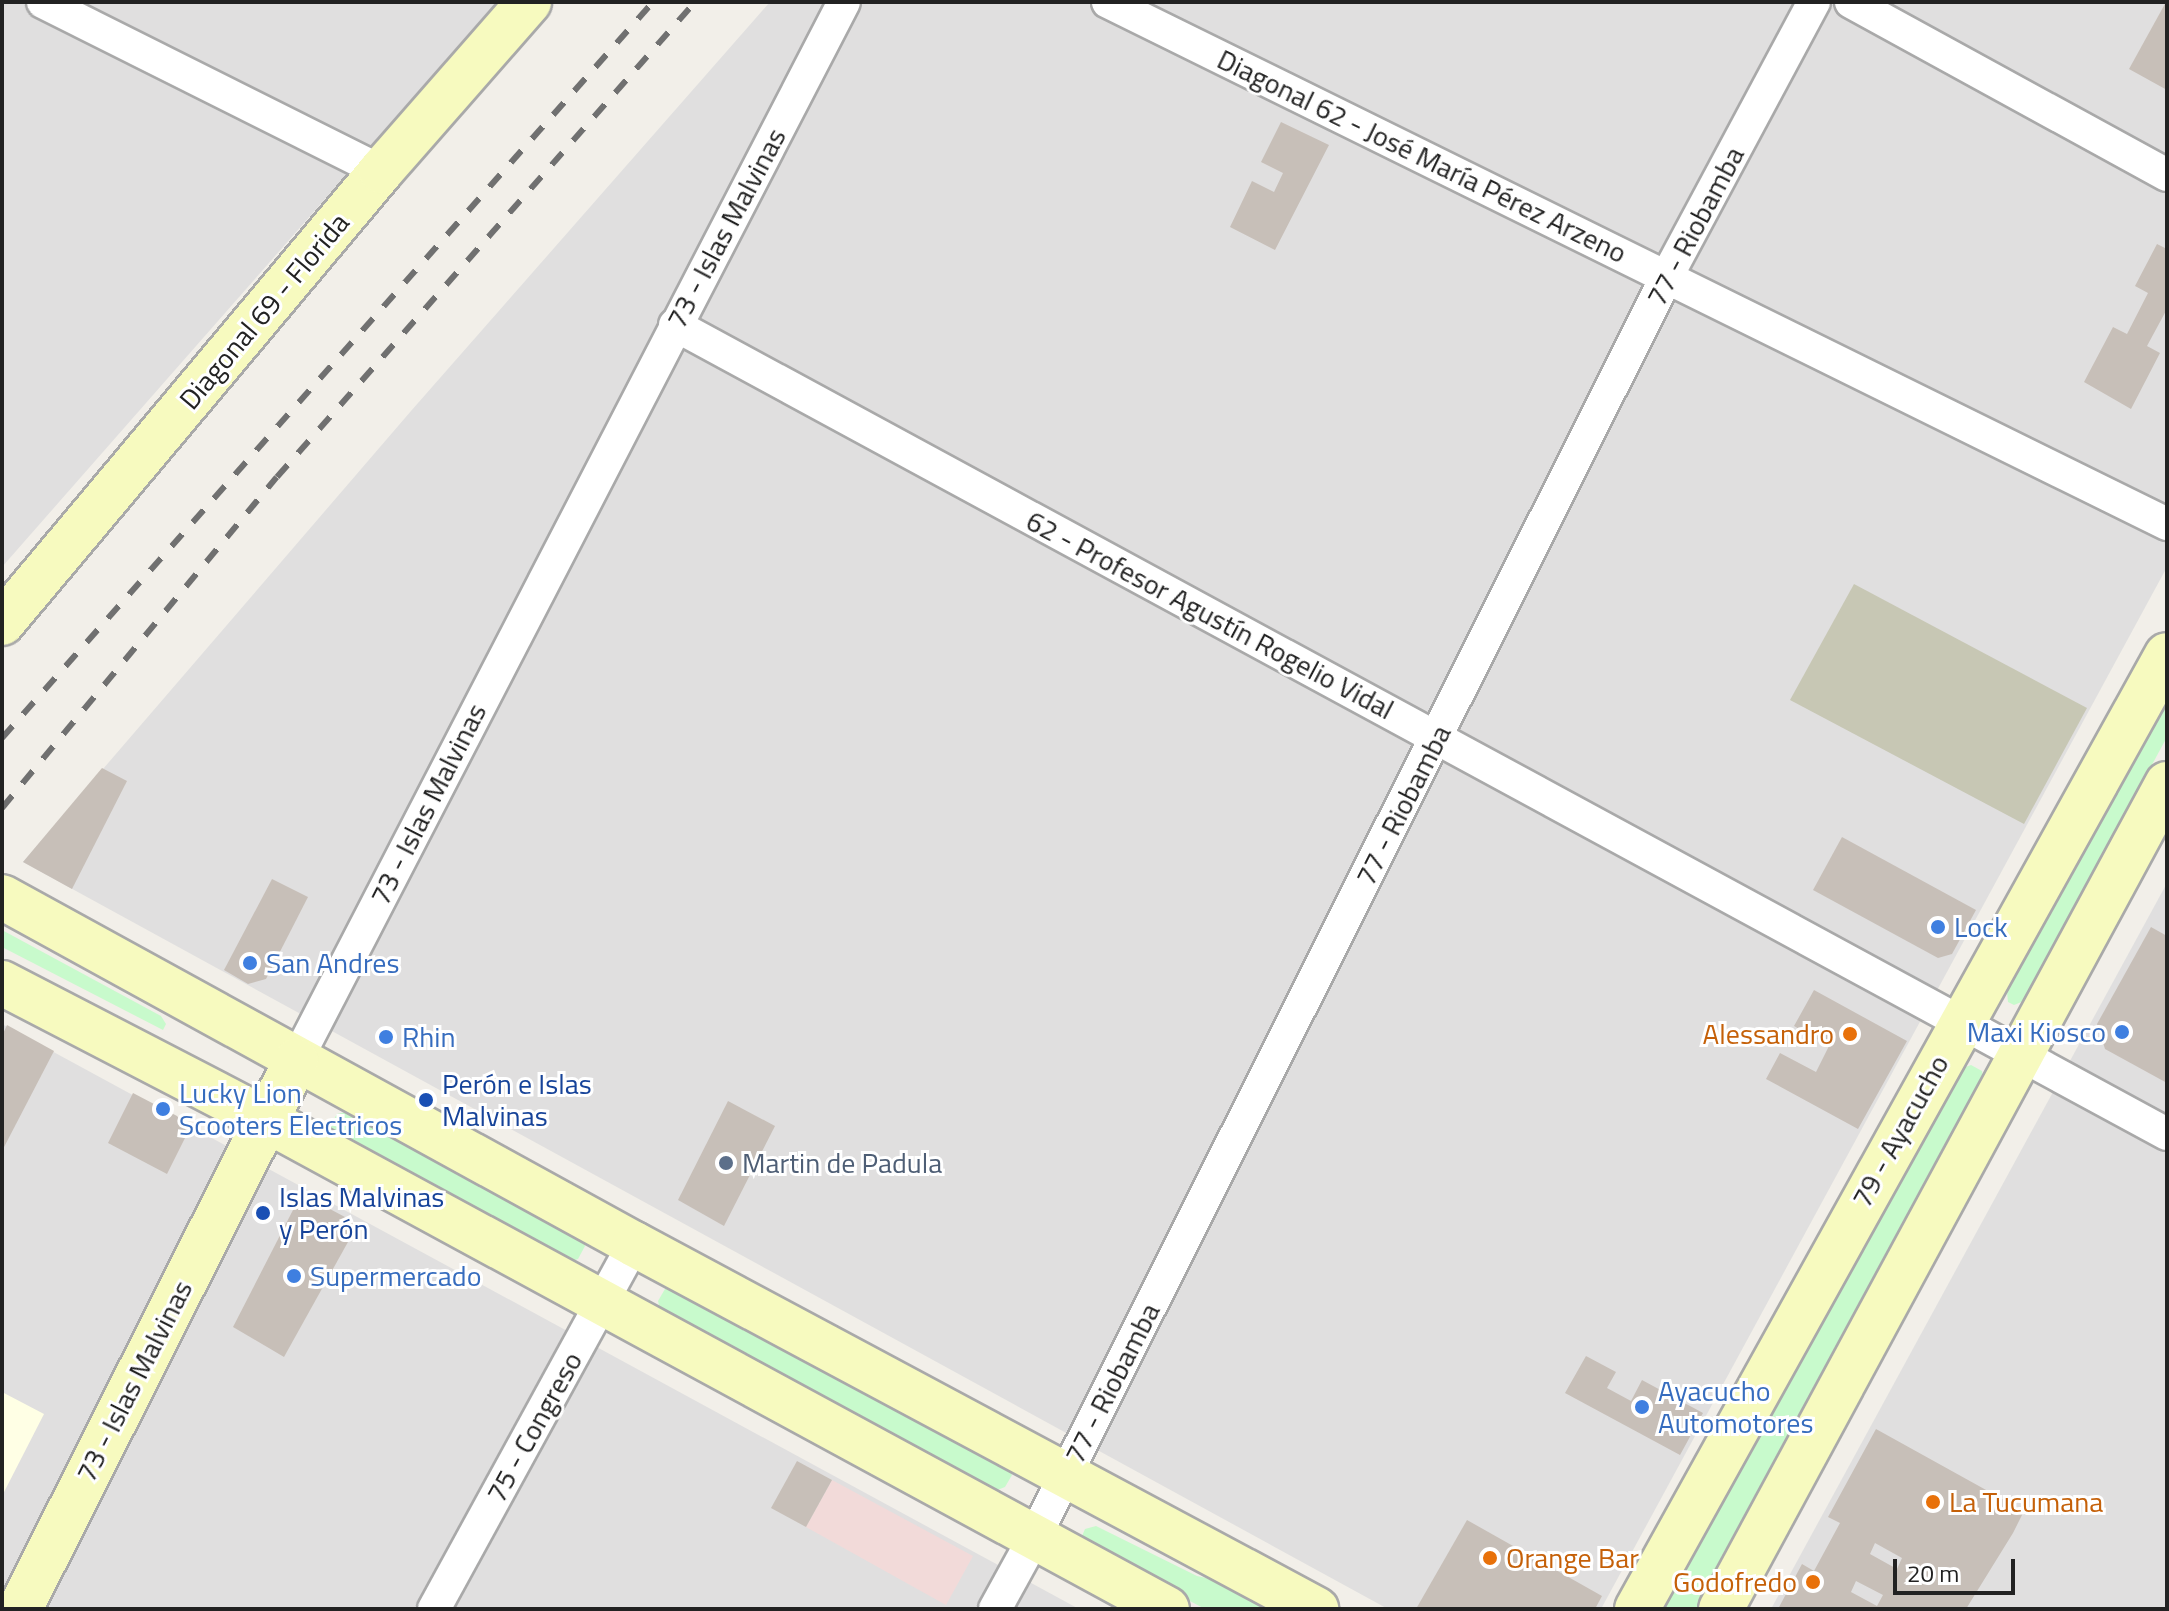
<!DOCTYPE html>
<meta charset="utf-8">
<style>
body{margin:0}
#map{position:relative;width:2169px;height:1611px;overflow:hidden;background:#f2efe9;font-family:"Titillium Web",sans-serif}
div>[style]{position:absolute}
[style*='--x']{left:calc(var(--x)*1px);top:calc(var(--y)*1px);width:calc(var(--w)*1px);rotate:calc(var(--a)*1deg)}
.residential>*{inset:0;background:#e0dfdf}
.commercial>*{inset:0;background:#f2dad9}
.education>*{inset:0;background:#ffffe5}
.construction>*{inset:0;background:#c7c7b4}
.park>*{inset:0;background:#c8facc}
.building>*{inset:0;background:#c7bfb8}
.roads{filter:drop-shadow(2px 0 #a9a9a9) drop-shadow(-2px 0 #a9a9a9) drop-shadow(0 2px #a9a9a9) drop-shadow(0 -2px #a9a9a9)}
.street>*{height:32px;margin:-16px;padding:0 16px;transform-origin:16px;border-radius:16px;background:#fff}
.secondary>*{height:44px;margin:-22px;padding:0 22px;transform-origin:22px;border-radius:22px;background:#f7fabf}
.rail>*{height:6px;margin-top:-3px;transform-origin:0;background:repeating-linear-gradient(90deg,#707070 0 16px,transparent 0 32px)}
.dots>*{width:22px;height:22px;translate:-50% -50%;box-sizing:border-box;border:4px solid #fff;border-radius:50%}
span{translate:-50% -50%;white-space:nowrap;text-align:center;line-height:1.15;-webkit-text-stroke:6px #fff;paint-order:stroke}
.street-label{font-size:28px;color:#222}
.shop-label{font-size:28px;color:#366cbe}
.left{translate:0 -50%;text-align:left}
.right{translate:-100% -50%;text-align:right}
.food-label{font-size:28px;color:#c56008}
.transit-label{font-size:28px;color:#164399}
.service-label{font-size:28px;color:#4e5e75}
.frame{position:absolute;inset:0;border:4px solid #222;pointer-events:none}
.scale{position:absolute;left:1893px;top:1559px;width:122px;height:36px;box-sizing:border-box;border:4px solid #222;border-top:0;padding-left:10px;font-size:24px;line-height:28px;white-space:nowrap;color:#222;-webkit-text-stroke:6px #fff;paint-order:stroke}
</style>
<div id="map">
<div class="residential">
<i style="clip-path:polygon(2px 2px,498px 2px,2px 567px)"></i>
<i style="clip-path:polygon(770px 2px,2167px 2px,2167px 567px,1601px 1609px,1388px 1609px,23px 862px,411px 411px)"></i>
<i style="clip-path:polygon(2167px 883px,2167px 1609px,1771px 1609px)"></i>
<i style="clip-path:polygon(2px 1024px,1079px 1609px,2px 1609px)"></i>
</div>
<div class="commercial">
<i style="clip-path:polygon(832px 1480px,973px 1556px,946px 1605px,806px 1527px)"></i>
</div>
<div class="education">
<i style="clip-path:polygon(2px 1392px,44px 1414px,2px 1496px)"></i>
</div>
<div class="construction">
<i style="clip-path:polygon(1854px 584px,2087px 708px,2024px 824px,1790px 700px)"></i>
</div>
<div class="park">
<i style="clip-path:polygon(2167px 697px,2167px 737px,2024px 1001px,2014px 1005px,2008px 1002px,2007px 992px)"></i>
<i style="clip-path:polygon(2px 930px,161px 1016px,166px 1024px,163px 1030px,2px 947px)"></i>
<i style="clip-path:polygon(1971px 1065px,1982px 1071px,1985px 1089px,1700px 1609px,1658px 1609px,1952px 1072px)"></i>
<i style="clip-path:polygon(350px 1111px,580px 1234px,585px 1246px,578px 1259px,566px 1263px,333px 1139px,330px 1126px,337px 1114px)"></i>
<i style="clip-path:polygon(678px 1286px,1006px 1462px,1012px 1475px,1005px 1487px,992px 1492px,661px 1314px,658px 1301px,665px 1289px)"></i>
<i style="clip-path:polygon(1096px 1526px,1197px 1576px,1224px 1582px,1275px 1609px,1205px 1609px,1086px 1546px,1082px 1536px,1085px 1529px)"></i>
</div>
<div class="building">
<i style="clip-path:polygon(2166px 2px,2167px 2px,2167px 90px,2129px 69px)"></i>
<i style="clip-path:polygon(1281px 122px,1329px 145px,1275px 250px,1230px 227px,1252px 181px,1274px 192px,1283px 173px,1261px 162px)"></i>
<i style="clip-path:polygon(2157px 244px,2167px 249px,2167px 309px,2147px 346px,2160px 353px,2131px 409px,2084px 382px,2113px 327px,2127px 334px,2148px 293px,2135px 286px)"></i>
<i style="clip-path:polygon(102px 768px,127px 781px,72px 889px,23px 862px)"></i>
<i style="clip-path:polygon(1842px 837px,1976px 910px,1952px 954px,1938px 958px,1813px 890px)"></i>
<i style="clip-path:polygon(272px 879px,308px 897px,266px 979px,248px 984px,224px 970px)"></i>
<i style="clip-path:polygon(2151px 927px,2167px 936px,2167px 1083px,2105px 1049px,2097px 1024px)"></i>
<i style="clip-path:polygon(1814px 990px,1907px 1041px,1858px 1129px,1766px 1079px,1780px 1053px,1816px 1072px,1829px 1046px,1794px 1026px)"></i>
<i style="clip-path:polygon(7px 1025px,54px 1051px,2px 1151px,2px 1036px)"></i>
<i style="clip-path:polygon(133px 1093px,177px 1116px,186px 1126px,185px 1138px,167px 1174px,108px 1143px)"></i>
<i style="clip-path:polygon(728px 1101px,775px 1126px,724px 1226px,678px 1200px)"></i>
<i style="clip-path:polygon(315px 1201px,358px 1224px,284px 1357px,233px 1327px,293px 1210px)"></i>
<i style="clip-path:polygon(1586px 1356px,1616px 1372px,1607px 1388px,1631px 1401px,1642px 1380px,1703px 1413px,1680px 1455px,1565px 1393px)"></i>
<i style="clip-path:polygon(evenodd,1876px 1429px,2024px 1511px,2013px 1533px,1966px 1609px,1778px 1609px,1802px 1564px,1814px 1571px,1840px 1523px,1828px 1517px,1876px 1429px,1875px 1543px,1902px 1558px,1897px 1569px,1870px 1554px,1875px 1543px,1876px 1429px,1856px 1581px,1883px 1595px,1877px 1606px,1851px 1592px,1856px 1581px)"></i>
<i style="clip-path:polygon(797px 1461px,832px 1480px,806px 1527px,771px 1508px)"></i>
<i style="clip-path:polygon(1467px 1520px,1602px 1596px,1595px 1609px,1416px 1609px)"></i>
</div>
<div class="roads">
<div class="street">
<i style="--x:43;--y:2;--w:378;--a:26.6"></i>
<i style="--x:1108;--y:2;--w:1181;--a:26.24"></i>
<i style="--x:1851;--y:2;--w:360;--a:28.7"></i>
<i style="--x:675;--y:325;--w:1697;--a:28.47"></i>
<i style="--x:296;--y:1061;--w:1192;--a:-62.64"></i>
<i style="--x:434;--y:1609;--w:416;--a:-61.3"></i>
<i style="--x:995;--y:1609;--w:81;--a:-61.2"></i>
<i style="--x:1034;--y:1538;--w:1412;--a:-63.36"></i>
<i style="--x:1667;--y:276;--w:311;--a:-61.8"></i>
</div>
<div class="secondary">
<i style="--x:2;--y:623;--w:590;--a:-50.02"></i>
<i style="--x:381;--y:171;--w:225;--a:-48.8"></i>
<i style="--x:2;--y:897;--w:721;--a:28.77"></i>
<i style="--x:634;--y:1244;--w:774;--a:28.16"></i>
<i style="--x:2;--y:983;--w:297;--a:27.4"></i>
<i style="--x:266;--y:1120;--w:1025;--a:28.49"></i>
<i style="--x:20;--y:1609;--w:614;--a:-63.27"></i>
<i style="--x:1637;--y:1609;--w:1091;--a:-60.95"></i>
<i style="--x:1721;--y:1609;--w:938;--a:-61.6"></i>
</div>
</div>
<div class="rail">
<i style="--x:2;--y:738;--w:983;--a:-48.51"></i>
<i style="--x:2;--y:808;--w:430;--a:-50.3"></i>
<i style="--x:277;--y:477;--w:633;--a:-48.65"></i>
</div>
<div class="dots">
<i style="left:1938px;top:927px;background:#3f7fe0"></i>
<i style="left:250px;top:963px;background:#3f7fe0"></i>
<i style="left:2122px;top:1032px;background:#3f7fe0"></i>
<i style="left:1850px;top:1034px;background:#e8710a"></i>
<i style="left:386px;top:1037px;background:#3f7fe0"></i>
<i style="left:426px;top:1100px;background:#1a4fb4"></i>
<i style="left:163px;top:1109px;background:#3f7fe0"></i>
<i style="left:726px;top:1163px;background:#5c6f8a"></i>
<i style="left:263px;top:1213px;background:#1a4fb4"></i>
<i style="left:294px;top:1276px;background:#3f7fe0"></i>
<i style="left:1642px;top:1407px;background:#3f7fe0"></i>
<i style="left:1933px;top:1502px;background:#e8710a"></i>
<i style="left:1490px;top:1558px;background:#e8710a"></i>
<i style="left:1813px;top:1582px;background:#e8710a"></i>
</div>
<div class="street-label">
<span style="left:1422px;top:156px;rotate:26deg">Diagonal 62 - José María Pérez Arzeno</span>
<span style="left:1695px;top:226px;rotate:-62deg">77 - Riobamba</span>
<span style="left:726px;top:228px;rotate:-62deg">73 - Islas Malvinas</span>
<span style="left:264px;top:311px;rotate:-50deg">Diagonal 69 - Florida</span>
<span style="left:1210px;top:615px;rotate:28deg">62 - Profesor Agustín Rogelio Vidal</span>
<span style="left:428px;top:804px;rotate:-63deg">73 - Islas Malvinas</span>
<span style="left:1403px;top:805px;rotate:-63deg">77 - Riobamba</span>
<span style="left:1900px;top:1131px;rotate:-61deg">79 - Ayacucho</span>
<span style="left:134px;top:1381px;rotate:-63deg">73 - Islas Malvinas</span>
<span style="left:1112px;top:1383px;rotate:-63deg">77 - Riobamba</span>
<span style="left:534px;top:1427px;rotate:-61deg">75 - Congreso</span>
</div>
<div class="shop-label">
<span class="left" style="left:1954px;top:927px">Lock</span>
<span class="left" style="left:266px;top:963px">San Andres</span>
<span class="right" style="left:2106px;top:1032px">Maxi Kiosco</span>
<span class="left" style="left:402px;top:1037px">Rhin</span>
<span class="left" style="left:179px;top:1109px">Lucky Lion<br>Scooters Electricos</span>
<span class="left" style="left:310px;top:1276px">Supermercado</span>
<span class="left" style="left:1658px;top:1407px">Ayacucho<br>Automotores</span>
</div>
<div class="food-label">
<span class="right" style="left:1834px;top:1034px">Alessandro</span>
<span class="left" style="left:1949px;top:1502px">La Tucumana</span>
<span class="left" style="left:1506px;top:1558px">Orange Bar</span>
<span class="right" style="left:1797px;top:1582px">Godofredo</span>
</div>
<div class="transit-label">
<span class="left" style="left:442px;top:1100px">Perón e Islas<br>Malvinas</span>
<span class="left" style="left:279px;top:1213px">Islas Malvinas<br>y Perón</span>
</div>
<div class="service-label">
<span class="left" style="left:742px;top:1163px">Martin de Padula</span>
</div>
<div class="frame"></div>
<div class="scale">20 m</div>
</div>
